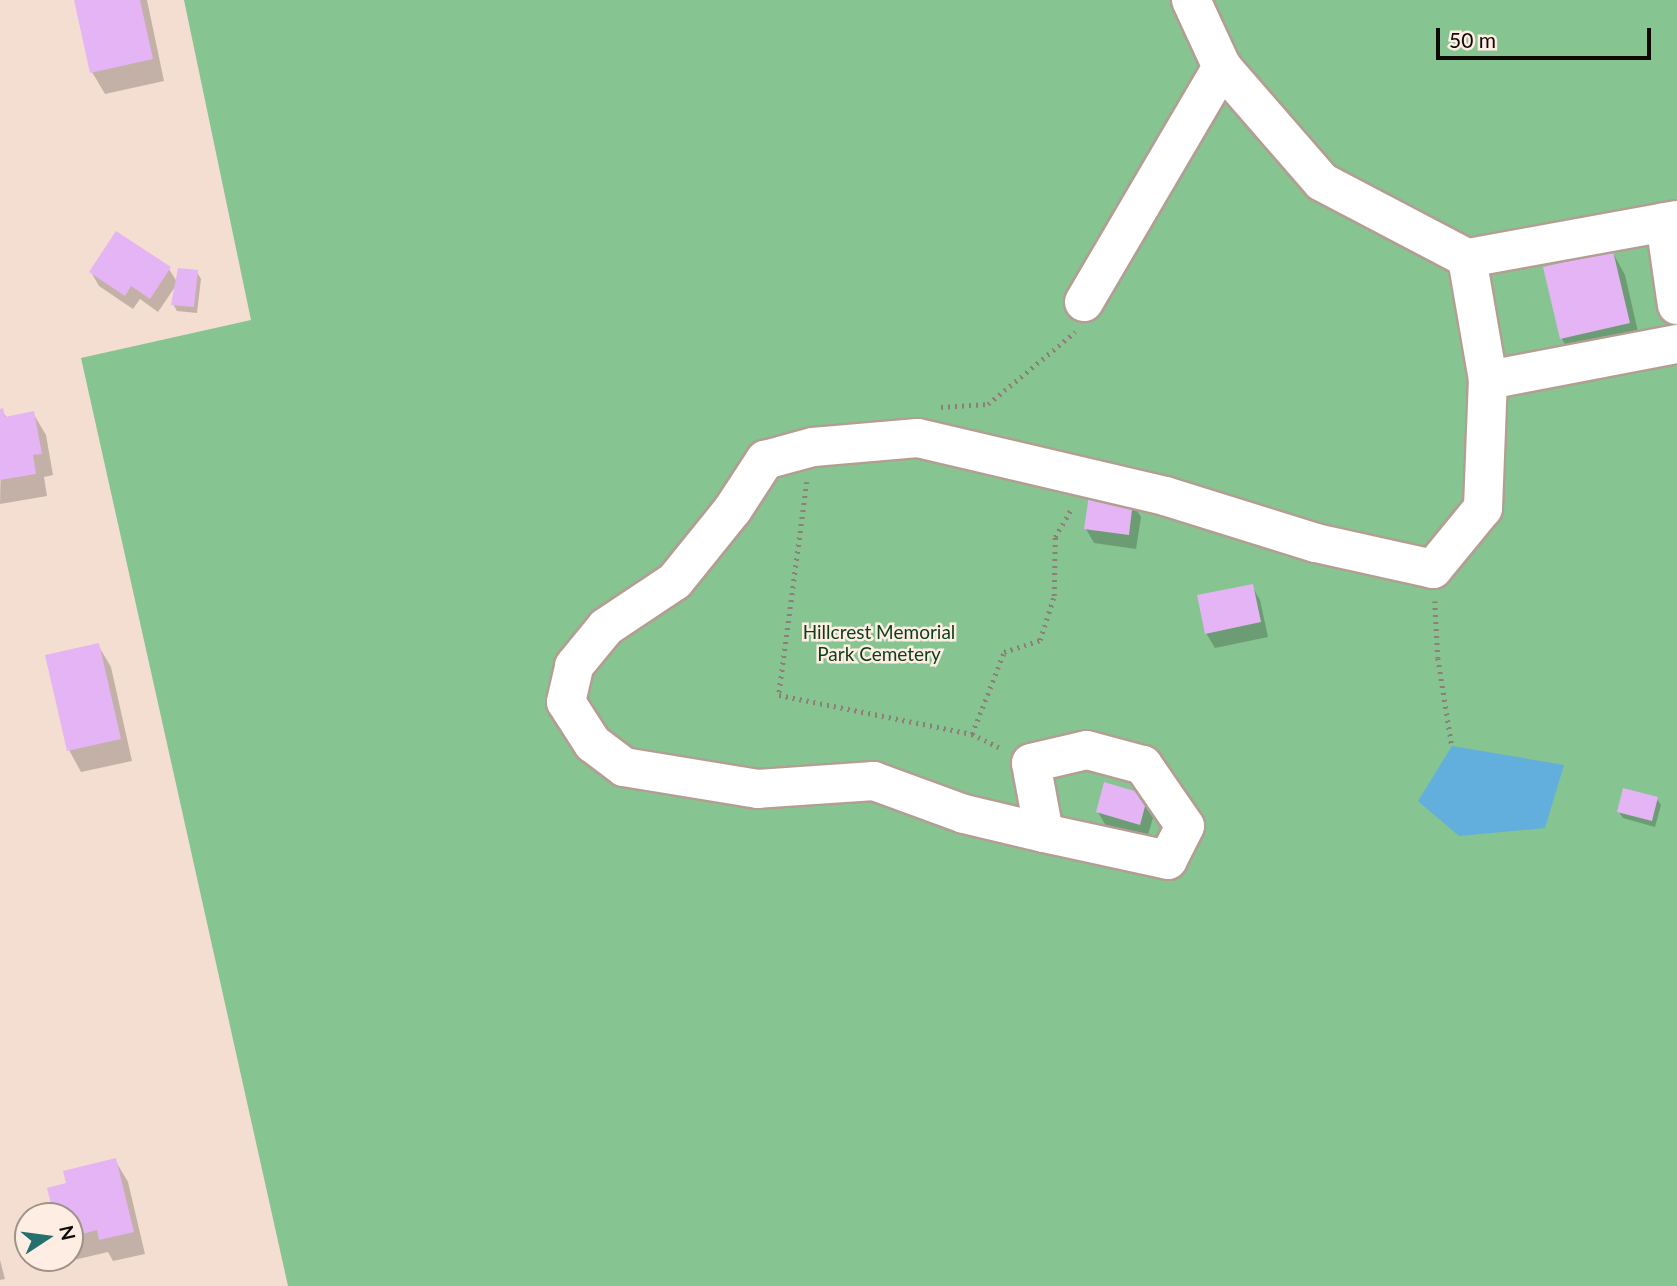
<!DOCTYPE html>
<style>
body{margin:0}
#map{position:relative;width:1677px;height:1286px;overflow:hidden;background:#f4ded1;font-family:Lato,sans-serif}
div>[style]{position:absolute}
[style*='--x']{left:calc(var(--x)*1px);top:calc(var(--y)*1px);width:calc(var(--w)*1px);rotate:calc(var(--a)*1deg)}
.green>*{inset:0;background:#86c491}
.water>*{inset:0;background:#62afde}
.shadow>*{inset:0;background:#0003}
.building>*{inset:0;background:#e5b4f4}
.path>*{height:4.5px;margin-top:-2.25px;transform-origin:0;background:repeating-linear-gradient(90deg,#8d7e76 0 2px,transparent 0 7px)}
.roads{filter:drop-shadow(2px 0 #b29e92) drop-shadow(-2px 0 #b29e92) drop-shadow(0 2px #b29e92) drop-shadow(0 -2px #b29e92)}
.minor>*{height:38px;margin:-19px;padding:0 19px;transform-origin:19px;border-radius:19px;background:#fff}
span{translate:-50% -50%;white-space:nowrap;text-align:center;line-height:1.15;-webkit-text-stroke:5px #feede2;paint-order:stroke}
.park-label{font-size:19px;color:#0a3d1a}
.north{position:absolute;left:14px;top:1202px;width:70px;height:70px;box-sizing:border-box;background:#feede2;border:2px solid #9f928a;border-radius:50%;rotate:77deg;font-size:19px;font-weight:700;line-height:28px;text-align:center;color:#100a06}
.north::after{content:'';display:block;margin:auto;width:24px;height:32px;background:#24706f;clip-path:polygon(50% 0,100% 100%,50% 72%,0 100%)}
.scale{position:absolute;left:1436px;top:28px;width:215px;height:32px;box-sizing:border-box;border:4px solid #100a06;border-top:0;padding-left:9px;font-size:21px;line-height:24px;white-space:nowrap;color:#100a06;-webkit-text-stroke:5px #feede2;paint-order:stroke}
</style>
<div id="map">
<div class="green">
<i style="clip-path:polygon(184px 0,1677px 0,1677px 1286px,288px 1286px,81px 358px,251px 320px)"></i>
</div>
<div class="water">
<i style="clip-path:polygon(1452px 746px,1564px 765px,1545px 828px,1459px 836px,1418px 801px)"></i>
</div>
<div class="shadow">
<i style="clip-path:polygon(76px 0,147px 0,164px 81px,105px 94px,92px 72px)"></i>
<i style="clip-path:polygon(1613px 253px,1625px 275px,1641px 345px,1574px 361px,1562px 339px,1546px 269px)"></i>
<i style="clip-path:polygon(169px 269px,177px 282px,197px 272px,201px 279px,197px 313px,177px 311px,173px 304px,177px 284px,158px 312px,140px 299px,133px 309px,99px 286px,91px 272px)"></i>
<i style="clip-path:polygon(2px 410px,7px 418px,33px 413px,46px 435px,53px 475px,44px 477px,47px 496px,0 504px)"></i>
<i style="clip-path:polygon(1132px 503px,1141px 517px,1136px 549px,1094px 543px,1086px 529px)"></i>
<i style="clip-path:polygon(1252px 586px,1260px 600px,1268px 637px,1215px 648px,1206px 633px)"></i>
<i style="clip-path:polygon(98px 645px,111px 667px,132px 761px,81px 772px,69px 750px)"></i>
<i style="clip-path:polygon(1147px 796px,1155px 811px,1147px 838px,1106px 826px,1098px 812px)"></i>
<i style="clip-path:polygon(1657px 799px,1661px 805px,1655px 827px,1623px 818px,1619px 812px)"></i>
<i style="clip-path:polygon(115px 1160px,128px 1182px,145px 1254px,113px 1261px,108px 1252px,74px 1260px,70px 1254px,70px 1216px,56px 1216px,68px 1184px)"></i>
<i style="clip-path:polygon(0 1260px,5px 1279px,0 1280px)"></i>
</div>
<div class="building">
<i style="clip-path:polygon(74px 0,140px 0,153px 59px,90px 73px)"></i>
<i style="clip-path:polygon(116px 231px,171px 267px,150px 299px,131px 286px,125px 296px,89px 272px)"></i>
<i style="clip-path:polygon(1613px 251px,1630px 323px,1560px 339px,1543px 267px)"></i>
<i style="clip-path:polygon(178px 268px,198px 270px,194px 307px,171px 305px)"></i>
<i style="clip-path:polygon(3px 408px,5px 417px,34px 411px,42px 454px,33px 455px,36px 474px,0 480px,0 409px)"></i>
<i style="clip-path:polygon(1089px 495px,1133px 501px,1129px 535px,1084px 529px)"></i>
<i style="clip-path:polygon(1253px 584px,1261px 622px,1205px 634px,1197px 595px)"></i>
<i style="clip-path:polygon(99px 643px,121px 739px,67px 751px,45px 655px)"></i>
<i style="clip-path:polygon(1104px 782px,1148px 795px,1140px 825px,1096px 812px)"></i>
<i style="clip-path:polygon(1623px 788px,1658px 797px,1652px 821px,1617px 812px)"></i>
<i style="clip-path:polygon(116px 1158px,134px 1232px,99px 1240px,97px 1230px,70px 1237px,70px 1216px,54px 1216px,47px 1188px,66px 1183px,63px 1171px)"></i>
</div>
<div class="path">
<i style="--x:941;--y:407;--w:47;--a:-3.7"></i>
<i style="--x:988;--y:404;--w:113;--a:-39.6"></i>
<i style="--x:807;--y:482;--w:215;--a:97.5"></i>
<i style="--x:779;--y:695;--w:197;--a:11.4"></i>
<i style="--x:972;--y:734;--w:34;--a:26"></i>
<i style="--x:1435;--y:601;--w:57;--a:87"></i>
<i style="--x:1438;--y:658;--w:89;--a:81"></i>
<i style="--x:972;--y:734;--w:88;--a:-68.7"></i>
<i style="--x:1004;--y:652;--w:38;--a:-18"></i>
<i style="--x:1040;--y:640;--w:46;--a:-72.3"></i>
<i style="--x:1054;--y:596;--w:59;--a:-89"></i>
<i style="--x:1055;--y:537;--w:34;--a:-60"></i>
</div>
<div class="roads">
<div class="minor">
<i style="--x:1191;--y:0;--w:74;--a:65.2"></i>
<i style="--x:1222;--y:67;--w:152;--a:49"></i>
<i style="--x:1322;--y:182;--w:164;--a:27.7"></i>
<i style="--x:1677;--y:220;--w:213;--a:169.7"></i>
<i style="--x:1467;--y:258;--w:124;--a:80.2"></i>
<i style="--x:1488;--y:380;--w:192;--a:-10.8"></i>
<i style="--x:1665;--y:222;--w:84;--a:81.8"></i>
<i style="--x:1084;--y:302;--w:273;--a:-59.6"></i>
<i style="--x:1087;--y:750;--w:58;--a:15"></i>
<i style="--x:1143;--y:765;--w:74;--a:55.5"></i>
<i style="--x:1185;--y:826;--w:38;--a:117"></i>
<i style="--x:1168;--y:860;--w:127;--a:-167.7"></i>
<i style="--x:1044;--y:833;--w:71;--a:-100.5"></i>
<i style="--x:1031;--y:763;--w:57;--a:-13.1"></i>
<i style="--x:1044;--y:833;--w:82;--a:-166.6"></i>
<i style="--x:964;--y:814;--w:96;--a:-159.9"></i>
<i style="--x:874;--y:781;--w:116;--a:176.1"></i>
<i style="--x:758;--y:789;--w:136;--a:-170.7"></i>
<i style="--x:624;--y:767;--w:39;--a:-143"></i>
<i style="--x:593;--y:744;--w:50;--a:-122.7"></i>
<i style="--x:566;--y:702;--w:37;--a:-77"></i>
<i style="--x:574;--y:666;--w:50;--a:-50.6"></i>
<i style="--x:606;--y:627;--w:83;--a:-33.7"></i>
<i style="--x:675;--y:581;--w:92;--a:-51.1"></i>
<i style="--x:733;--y:509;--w:59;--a:-56.9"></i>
<i style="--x:765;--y:460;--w:50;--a:-15.2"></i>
<i style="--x:813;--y:447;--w:105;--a:-4.9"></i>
<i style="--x:918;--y:438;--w:254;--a:13.2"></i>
<i style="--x:1165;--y:496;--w:158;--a:17.3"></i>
<i style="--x:1316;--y:543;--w:120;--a:12.5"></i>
<i style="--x:1433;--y:569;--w:79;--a:-50.7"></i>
<i style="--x:1483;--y:508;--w:128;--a:-87.8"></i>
</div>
</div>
<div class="park-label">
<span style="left:879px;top:643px">Hillcrest Memorial<br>Park Cemetery</span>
</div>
<div class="north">N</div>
<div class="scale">50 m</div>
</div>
